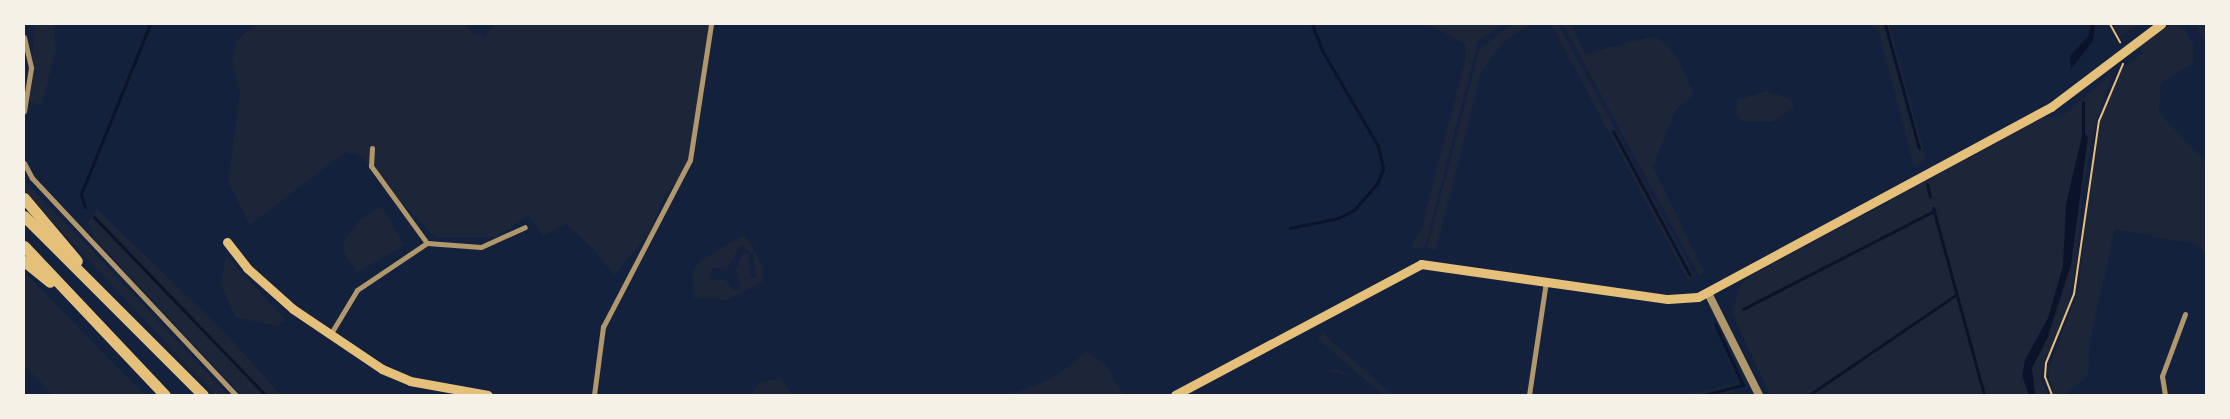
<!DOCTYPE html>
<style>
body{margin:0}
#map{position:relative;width:2230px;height:419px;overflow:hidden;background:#14213d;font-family:Signika,sans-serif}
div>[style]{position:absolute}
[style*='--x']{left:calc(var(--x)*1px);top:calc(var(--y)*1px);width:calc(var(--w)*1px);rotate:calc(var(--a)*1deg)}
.green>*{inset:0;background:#1d2539}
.water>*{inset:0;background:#0b132b}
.stream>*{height:3px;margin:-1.5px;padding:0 1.5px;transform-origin:1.5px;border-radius:1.5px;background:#0b132b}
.path>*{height:2px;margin:-1px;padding:0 1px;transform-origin:1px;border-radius:1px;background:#e5c07b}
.minor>*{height:5px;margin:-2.5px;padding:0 2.5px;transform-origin:2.5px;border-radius:2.5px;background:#b1986c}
.tertiary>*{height:8px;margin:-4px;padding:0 4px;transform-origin:4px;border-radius:4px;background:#b1986c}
.secondary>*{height:9px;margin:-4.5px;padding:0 4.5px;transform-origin:4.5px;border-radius:4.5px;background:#e5c07b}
.motorway>*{height:11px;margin:-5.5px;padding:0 5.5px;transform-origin:5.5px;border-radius:5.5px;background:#e5c07b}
span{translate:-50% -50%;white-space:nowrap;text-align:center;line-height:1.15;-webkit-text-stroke:4.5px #f6f1e7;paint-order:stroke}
.frame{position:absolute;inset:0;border:25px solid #f6f1e7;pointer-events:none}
</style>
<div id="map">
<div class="green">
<i style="clip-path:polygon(35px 24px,53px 24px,56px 49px,42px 105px,30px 102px)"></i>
<i style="clip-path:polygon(256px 24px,464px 24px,473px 34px,485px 36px,496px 24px,711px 24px,695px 134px,683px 175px,665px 196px,648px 235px,614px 275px,594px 249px,566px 224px,543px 236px,529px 215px,497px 237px,435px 237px,369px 168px,364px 157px,345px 152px,250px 225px,228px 182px,240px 92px,232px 63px,236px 41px)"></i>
<i style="clip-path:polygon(1428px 24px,1504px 24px,1478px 41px,1428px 236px,1425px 247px,1415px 249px,1411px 247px,1422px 227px,1466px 56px,1465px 44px)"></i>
<i style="clip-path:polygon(1513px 24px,1531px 24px,1504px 41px,1481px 72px,1436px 250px,1427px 248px,1480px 48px)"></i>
<i style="clip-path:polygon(1551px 24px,1558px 24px,1695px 276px,1688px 280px)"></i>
<i style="clip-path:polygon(1563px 24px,1571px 24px,1585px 54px,1654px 36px,1668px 46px,1680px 63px,1694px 94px,1675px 111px,1653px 167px,1705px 273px,1699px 275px)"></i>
<i style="clip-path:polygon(1871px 24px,1889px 24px,1926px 159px,1914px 166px,1879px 33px)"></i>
<i style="clip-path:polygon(2113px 24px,2140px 24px,2120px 36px)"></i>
<i style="clip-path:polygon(2196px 24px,2206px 24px,2206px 41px,2200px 35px)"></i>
<i style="clip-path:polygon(2171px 25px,2185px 29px,2193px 44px,2193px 63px,2161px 83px,2159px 113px,2206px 162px,2206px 255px,2198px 245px,2115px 229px,2090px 341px,2088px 376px,2065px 395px,2054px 395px,2048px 372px,2079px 289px,2089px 186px,2103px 114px,2123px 68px,2143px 53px,2138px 43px)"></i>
<i style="clip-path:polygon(2113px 73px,2095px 124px,2083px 188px,2076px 267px,2066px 313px,2044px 360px,2041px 377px,2047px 395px,1770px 395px,1732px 313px,1740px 286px,1749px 277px,2047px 116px,2061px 117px)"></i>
<i style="clip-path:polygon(1767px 91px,1790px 99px,1794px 107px,1773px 122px,1743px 122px,1736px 113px,1737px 100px)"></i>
<i style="clip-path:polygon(24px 181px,96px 255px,228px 395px,216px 395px,178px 356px,35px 203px,24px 189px)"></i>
<i style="clip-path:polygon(382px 206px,405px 245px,357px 272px,345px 254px,343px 241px,361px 219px)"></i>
<i style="clip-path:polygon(97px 209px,228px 336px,281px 395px,242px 395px,94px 238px,88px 222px)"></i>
<i style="clip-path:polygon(evenodd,745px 235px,764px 268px,763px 281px,727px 300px,694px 298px,692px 271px,700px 261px,745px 235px,741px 245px,753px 255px,756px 278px,751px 278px,748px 254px,743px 253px,736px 270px,741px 290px,733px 290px,726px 280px,708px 279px,712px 268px,726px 269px,741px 245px)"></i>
<i style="clip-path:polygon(226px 256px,286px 320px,276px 326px,235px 317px,221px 283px)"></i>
<i style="clip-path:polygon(24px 272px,79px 328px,145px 395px,53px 395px,24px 365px)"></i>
<i style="clip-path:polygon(1323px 331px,1330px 340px,1393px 395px,1383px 395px,1318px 339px)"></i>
<i style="clip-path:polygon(1087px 352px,1105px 365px,1124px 395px,1009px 395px,1052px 379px)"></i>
<i style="clip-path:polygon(1336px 369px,1347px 373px,1373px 395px,1346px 374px,1325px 371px)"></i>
<i style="clip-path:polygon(781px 379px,792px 395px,751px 395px,761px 381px)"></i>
<i style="clip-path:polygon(1731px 384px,1735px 393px,1689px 395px)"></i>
</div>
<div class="water">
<i style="clip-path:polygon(2091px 24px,2095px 24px,2093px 41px,2071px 69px,2070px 56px,2089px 35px)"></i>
<i style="clip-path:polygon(2083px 132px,2088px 137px,2071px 265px,2047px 339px,2032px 368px,2035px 395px,2029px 395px,2022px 376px,2025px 360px,2048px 318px,2063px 266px,2066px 204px)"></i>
</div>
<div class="stream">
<i style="--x:1885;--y:24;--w:129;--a:74.7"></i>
<i style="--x:1613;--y:131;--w:163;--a:61.9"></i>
<i style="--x:2083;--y:135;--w:33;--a:-90"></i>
<i style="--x:1927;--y:184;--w:13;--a:77"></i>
<i style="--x:85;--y:207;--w:14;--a:-107"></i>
<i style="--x:81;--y:194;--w:183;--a:-67.9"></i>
<i style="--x:1933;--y:208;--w:194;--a:74.7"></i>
<i style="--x:94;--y:217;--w:247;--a:46.1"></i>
<i style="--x:1290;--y:228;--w:49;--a:-11.8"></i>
<i style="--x:1338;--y:218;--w:18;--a:-27"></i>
<i style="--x:1354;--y:210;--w:35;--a:-49"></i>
<i style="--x:1377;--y:184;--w:17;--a:-69"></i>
<i style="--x:1383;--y:168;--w:23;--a:-103"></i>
<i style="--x:1378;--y:146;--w:111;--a:-120.3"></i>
<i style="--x:1322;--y:50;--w:28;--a:-111"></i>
<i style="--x:1743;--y:309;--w:215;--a:-27.2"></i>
<i style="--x:1703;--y:395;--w:41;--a:-14"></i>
<i style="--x:1743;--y:385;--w:67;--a:-114.7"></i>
<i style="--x:1809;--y:395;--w:179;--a:-34.3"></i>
</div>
<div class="path">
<i style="--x:2110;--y:24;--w:21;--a:61"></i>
<i style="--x:2052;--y:395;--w:19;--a:-111"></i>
<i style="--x:2045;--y:377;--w:14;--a:-86"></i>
<i style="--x:2046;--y:363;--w:74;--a:-67.9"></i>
<i style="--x:2074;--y:294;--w:175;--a:-81.8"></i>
<i style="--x:2099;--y:121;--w:62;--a:-67.2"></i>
</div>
<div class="minor">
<i style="--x:24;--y:37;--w:32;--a:77"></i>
<i style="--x:31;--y:68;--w:44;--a:99.2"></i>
<i style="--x:372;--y:148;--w:18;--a:93"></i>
<i style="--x:371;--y:166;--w:95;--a:54"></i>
<i style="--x:24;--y:163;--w:17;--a:62"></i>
<i style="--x:32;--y:178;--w:298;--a:46.8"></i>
<i style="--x:427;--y:243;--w:54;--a:4.2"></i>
<i style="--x:481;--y:247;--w:48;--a:-24.4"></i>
<i style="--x:330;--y:335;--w:52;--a:-59"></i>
<i style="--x:357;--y:290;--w:84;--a:-33.9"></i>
<i style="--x:594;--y:395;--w:69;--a:-82.5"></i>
<i style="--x:603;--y:327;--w:188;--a:-62.5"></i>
<i style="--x:690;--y:160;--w:138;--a:-81.2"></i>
<i style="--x:1529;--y:395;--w:115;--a:-81.5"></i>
<i style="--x:2165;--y:395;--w:19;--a:-99"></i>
<i style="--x:2162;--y:376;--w:66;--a:-69.6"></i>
</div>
<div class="tertiary">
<i style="--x:1708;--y:293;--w:114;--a:63.4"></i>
</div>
<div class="secondary">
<i style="--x:227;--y:242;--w:33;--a:52"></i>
<i style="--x:247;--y:268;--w:62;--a:41.7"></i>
<i style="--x:293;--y:309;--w:107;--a:34"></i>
<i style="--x:382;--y:369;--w:30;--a:23"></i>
<i style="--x:410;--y:381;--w:79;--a:10.2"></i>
<i style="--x:1175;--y:395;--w:279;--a:-28"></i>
<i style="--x:1421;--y:264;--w:249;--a:8.1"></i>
<i style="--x:1668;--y:299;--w:30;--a:-4"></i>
<i style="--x:1698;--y:297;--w:401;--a:-28.3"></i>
<i style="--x:2051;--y:107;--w:138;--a:-37"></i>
</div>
<div class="motorway">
<i style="--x:24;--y:198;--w:82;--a:49.9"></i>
<i style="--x:24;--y:216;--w:253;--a:45"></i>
<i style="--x:24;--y:246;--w:205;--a:46.6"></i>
<i style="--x:24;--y:261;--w:33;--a:39"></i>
</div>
<div class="frame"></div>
</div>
